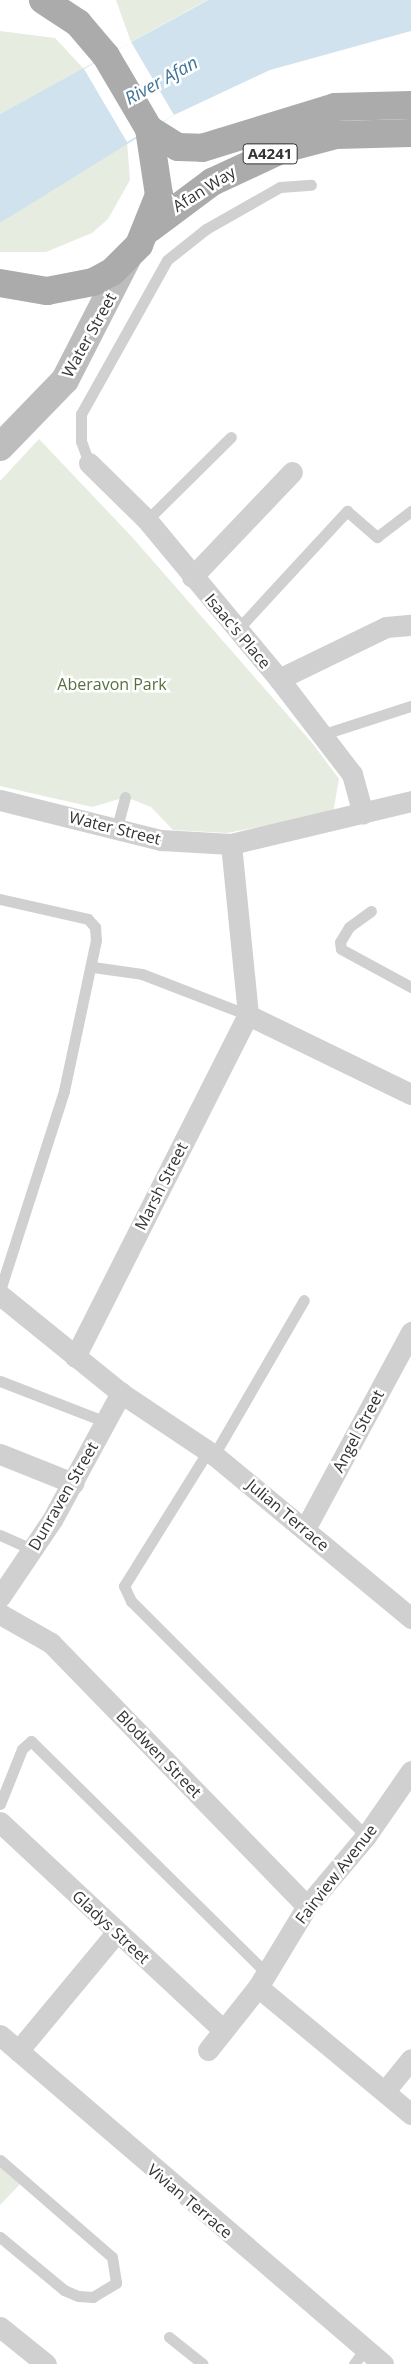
<!DOCTYPE html>
<style>
body{margin:0}
#map{position:relative;width:411px;height:2364px;overflow:hidden;background:#fff;font-family:"Open Sans",sans-serif}
div>[style]{position:absolute}
[style*='--x']{left:calc(var(--x)*1px);top:calc(var(--y)*1px);width:calc(var(--w)*1px);rotate:calc(var(--a)*1deg)}
.green>*{inset:0;background:#e6ecdf}
.water>*{inset:0;background:#cfe2ee}
.pier>*{inset:0;background:#fff}
.lane>*{height:11px;margin:-5.5px;padding:0 5.5px;transform-origin:5.5px;border-radius:5.5px;background:#d0d0d0}
.street>*{height:21px;margin:-10.5px;padding:0 10.5px;transform-origin:10.5px;border-radius:10.5px;background:#d0d0d0}
.secondary>*{height:28px;margin:-14px;padding:0 14px;transform-origin:14px;border-radius:14px;background:#bdbdbd}
.primary>*{height:28px;margin:-14px;padding:0 14px;transform-origin:14px;border-radius:14px;background:#ababab}
span{translate:-50% -50%;white-space:nowrap;text-align:center;line-height:1.15;-webkit-text-stroke:5px #fff;paint-order:stroke}
.shield-label span{padding:1px 4px;background:#fff;border:1px solid;border-radius:4px;-webkit-text-stroke-width:0}
.shield-label{font-size:15px;color:#333;font-weight:700}
.street-label{font-size:16px;color:#333}
.park-label{font-size:16px;color:#56703f}
.water-label{font-size:18px;color:#3f7597;font-style:italic}
</style>
<div id="map">
<div class="green">
<i style="clip-path:polygon(116px 0,207px 0,131px 42px)"></i>
<i style="clip-path:polygon(0 31px,55px 38px,84px 69px,0 114px)"></i>
<i style="clip-path:polygon(127px 142px,130px 180px,108px 219px,92px 233px,46px 252px,0 252px,0 223px)"></i>
<i style="clip-path:polygon(39px 439px,132px 537px,313px 744px,339px 779px,333px 813px,227px 833px,173px 830px,151px 807px,126px 797px,92px 807px,0 786px,0 481px)"></i>
<i style="clip-path:polygon(0 2163px,22px 2182px,0 2205px)"></i>
</div>
<div class="water">
<i style="clip-path:polygon(208px 0,411px 0,411px 31px,270px 70px,174px 115px,0 223px,0 114px)"></i>
</div>
<div class="pier">
<i style="clip-path:polygon(131px 42px,174px 115px,127px 142px,84px 69px)"></i>
</div>
<div class="lane">
<i style="--x:89;--y:463;--w:23;--a:-110"></i>
<i style="--x:81;--y:441;--w:27;--a:-90"></i>
<i style="--x:81;--y:414;--w:176;--a:-60.8"></i>
<i style="--x:167;--y:260;--w:50;--a:-38.5"></i>
<i style="--x:206;--y:229;--w:85;--a:-29.6"></i>
<i style="--x:280;--y:187;--w:31;--a:-4"></i>
<i style="--x:147;--y:520;--w:118;--a:-44.7"></i>
<i style="--x:238;--y:629;--w:161;--a:-47.3"></i>
<i style="--x:347;--y:511;--w:40;--a:41"></i>
<i style="--x:377;--y:537;--w:43;--a:-37.4"></i>
<i style="--x:321;--y:735;--w:95;--a:-17.9"></i>
<i style="--x:117;--y:827;--w:31;--a:-75"></i>
<i style="--x:0;--y:899;--w:90;--a:12.8"></i>
<i style="--x:88;--y:919;--w:11;--a:49"></i>
<i style="--x:95;--y:927;--w:13;--a:86"></i>
<i style="--x:96;--y:940;--w:154;--a:102"></i>
<i style="--x:64;--y:1091;--w:209;--a:107.8"></i>
<i style="--x:371;--y:911;--w:27;--a:144"></i>
<i style="--x:349;--y:927;--w:17;--a:121"></i>
<i style="--x:340;--y:942;--w:7;--a:82"></i>
<i style="--x:341;--y:949;--w:80;--a:28.5"></i>
<i style="--x:93;--y:967;--w:49;--a:8.1"></i>
<i style="--x:142;--y:974;--w:114;--a:21.1"></i>
<i style="--x:0;--y:1381;--w:114;--a:21.1"></i>
<i style="--x:208;--y:1451;--w:159;--a:121.9"></i>
<i style="--x:124;--y:1586;--w:17;--a:65"></i>
<i style="--x:131;--y:1601;--w:332;--a:45"></i>
<i style="--x:214;--y:1455;--w:179;--a:-59.9"></i>
<i style="--x:0;--y:1535;--w:36;--a:24"></i>
<i style="--x:0;--y:1804;--w:59;--a:-68.2"></i>
<i style="--x:22;--y:1749;--w:12;--a:-42"></i>
<i style="--x:31;--y:1741;--w:330;--a:44.6"></i>
<i style="--x:0;--y:2160;--w:148;--a:40.9"></i>
<i style="--x:112;--y:2257;--w:26;--a:81"></i>
<i style="--x:116;--y:2283;--w:27;--a:149"></i>
<i style="--x:93;--y:2297;--w:15;--a:-176"></i>
<i style="--x:78;--y:2296;--w:15;--a:-157"></i>
<i style="--x:64;--y:2290;--w:83;--a:-140.4"></i>
<i style="--x:169;--y:2337;--w:43;--a:38.5"></i>
<i style="--x:354;--y:2364;--w:19;--a:-54"></i>
</div>
<div class="street">
<i style="--x:89;--y:463;--w:81;--a:44.5"></i>
<i style="--x:147;--y:520;--w:207;--a:50.3"></i>
<i style="--x:279;--y:679;--w:120;--a:52.5"></i>
<i style="--x:352;--y:774;--w:41;--a:74.6"></i>
<i style="--x:192;--y:577;--w:145;--a:-46.4"></i>
<i style="--x:279;--y:679;--w:119;--a:-25.9"></i>
<i style="--x:386;--y:627;--w:25;--a:-5"></i>
<i style="--x:0;--y:800;--w:166;--a:14"></i>
<i style="--x:161;--y:840;--w:70;--a:3.3"></i>
<i style="--x:231;--y:844;--w:185;--a:-13.4"></i>
<i style="--x:231;--y:844;--w:172;--a:84.3"></i>
<i style="--x:248;--y:1015;--w:181;--a:25.9"></i>
<i style="--x:0;--y:1295;--w:156;--a:39"></i>
<i style="--x:121;--y:1393;--w:112;--a:33.7"></i>
<i style="--x:214;--y:1455;--w:256;--a:39.6"></i>
<i style="--x:75;--y:1357;--w:383;--a:-63.2"></i>
<i style="--x:0;--y:1454;--w:79;--a:21.7"></i>
<i style="--x:305;--y:1529;--w:224;--a:-61.7"></i>
<i style="--x:0;--y:1597;--w:93;--a:-56"></i>
<i style="--x:52;--y:1520;--w:145;--a:-61.5"></i>
<i style="--x:0;--y:1614;--w:59;--a:29.6"></i>
<i style="--x:51;--y:1643;--w:367;--a:45.8"></i>
<i style="--x:0;--y:1822;--w:305;--a:43"></i>
<i style="--x:258;--y:1987;--w:199;--a:39.7"></i>
<i style="--x:0;--y:2035;--w:505;--a:40.66"></i>
<i style="--x:208;--y:2050;--w:80;--a:-51.6"></i>
<i style="--x:258;--y:1987;--w:95;--a:-58.8"></i>
<i style="--x:307;--y:1906;--w:92;--a:-49.9"></i>
<i style="--x:366;--y:1836;--w:79;--a:-55.3"></i>
<i style="--x:18;--y:2051;--w:153;--a:-50.3"></i>
<i style="--x:385;--y:2091;--w:41;--a:-50.9"></i>
<i style="--x:0;--y:2327;--w:59;--a:38.8"></i>
</div>
<div class="secondary">
<i style="--x:0;--y:447;--w:93;--a:-45.9"></i>
<i style="--x:65;--y:380;--w:136;--a:-62.9"></i>
</div>
<div class="primary">
<i style="--x:149;--y:129;--w:34;--a:32"></i>
<i style="--x:178;--y:147;--w:24;--a:2"></i>
<i style="--x:202;--y:148;--w:139;--a:-17.1"></i>
<i style="--x:335;--y:107;--w:76;--a:-1.5"></i>
<i style="--x:149;--y:229;--w:79;--a:-36.7"></i>
<i style="--x:212;--y:182;--w:78;--a:-24.9"></i>
<i style="--x:283;--y:149;--w:55;--a:-14.8"></i>
<i style="--x:336;--y:135;--w:75;--a:-1.5"></i>
<i style="--x:0;--y:283;--w:48;--a:9.7"></i>
<i style="--x:47;--y:291;--w:47;--a:-11.1"></i>
<i style="--x:93;--y:282;--w:21;--a:-28"></i>
<i style="--x:112;--y:272;--w:38;--a:-45"></i>
<i style="--x:139;--y:245;--w:54;--a:-68.2"></i>
<i style="--x:159;--y:195;--w:67;--a:-98.6"></i>
<i style="--x:149;--y:129;--w:85;--a:-120.5"></i>
<i style="--x:106;--y:56;--w:43;--a:-130.3"></i>
<i style="--x:78;--y:23;--w:42;--a:-146.7"></i>
</div>
<div class="shield-label">
<span style="left:270px;top:154px">A4241</span>
</div>
<div class="street-label">
<span style="left:204px;top:189px;rotate:-32deg">Afan Way</span>
<span style="left:89px;top:335px;rotate:-61deg">Water Street</span>
<span style="left:238px;top:631px;rotate:50deg">Isaac's Place</span>
<span style="left:115px;top:828px;rotate:14deg">Water Street</span>
<span style="left:161px;top:1186px;rotate:-63deg">Marsh Street</span>
<span style="left:358px;top:1431px;rotate:-62deg">Angel Street</span>
<span style="left:63px;top:1496px;rotate:-60deg">Dunraven Street</span>
<span style="left:288px;top:1515px;rotate:40deg">Julian Terrace</span>
<span style="left:159px;top:1754px;rotate:46deg">Blodwen Street</span>
<span style="left:336px;top:1874px;rotate:-52deg">Fairview Avenue</span>
<span style="left:111px;top:1927px;rotate:43deg">Gladys Street</span>
<span style="left:190px;top:2201px;rotate:40deg">Vivian Terrace</span>
</div>
<div class="park-label">
<span style="left:112px;top:684px">Aberavon Park</span>
</div>
<div class="water-label">
<span style="left:161px;top:80px;rotate:-29deg">River Afan</span>
</div>
</div>
